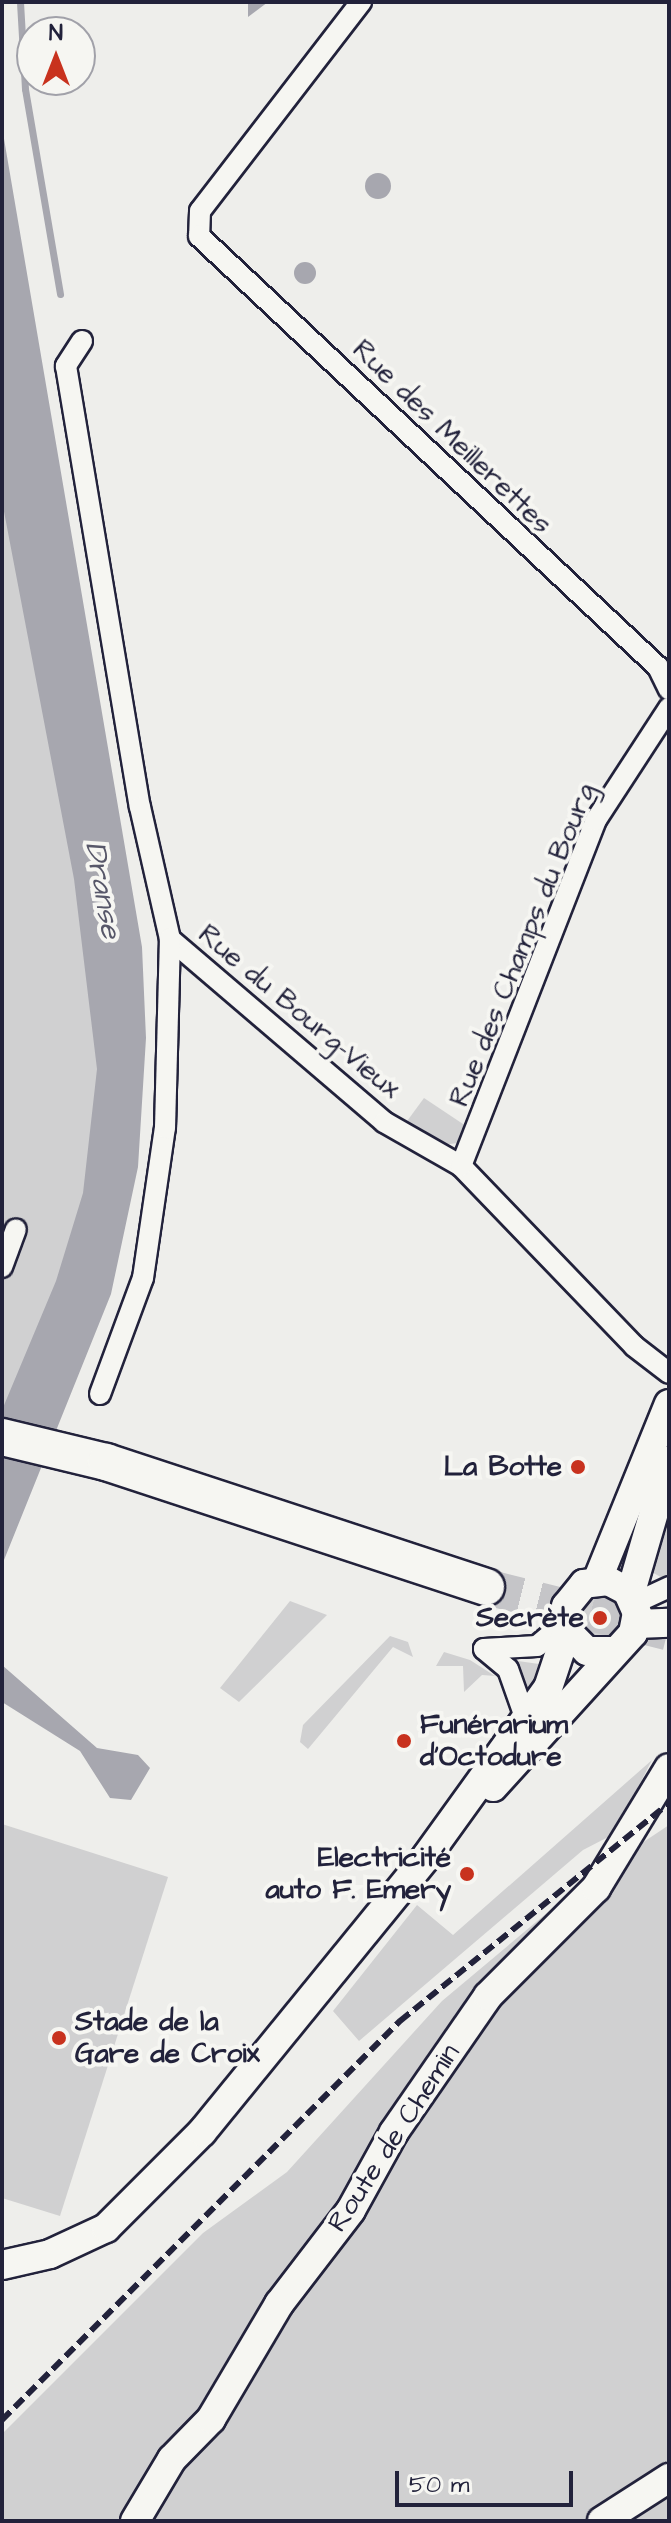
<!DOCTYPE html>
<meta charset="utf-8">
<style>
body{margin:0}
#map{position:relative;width:671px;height:2523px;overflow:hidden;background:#eeeeeb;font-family:"Architects Daughter",sans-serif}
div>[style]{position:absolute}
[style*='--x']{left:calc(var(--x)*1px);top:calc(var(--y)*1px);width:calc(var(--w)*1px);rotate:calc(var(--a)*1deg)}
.green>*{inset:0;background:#d0d0d1}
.round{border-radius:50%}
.water>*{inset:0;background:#a7a7af}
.stream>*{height:7px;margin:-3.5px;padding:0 3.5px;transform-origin:3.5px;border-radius:3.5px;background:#a7a7af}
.highway-tunnel>*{height:36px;margin-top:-18px;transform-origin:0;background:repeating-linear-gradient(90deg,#c5c5c8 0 36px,transparent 0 54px)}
.roads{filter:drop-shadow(2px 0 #22223b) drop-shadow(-2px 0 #22223b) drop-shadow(0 2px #22223b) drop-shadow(0 -2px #22223b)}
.street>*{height:20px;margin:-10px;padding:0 10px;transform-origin:10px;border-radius:10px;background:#f6f6f2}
.secondary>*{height:28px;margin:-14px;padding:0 14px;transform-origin:14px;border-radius:14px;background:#f6f6f2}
.highway>*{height:36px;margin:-18px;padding:0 18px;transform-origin:18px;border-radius:18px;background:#f6f6f2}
.rail>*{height:6px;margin-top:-3px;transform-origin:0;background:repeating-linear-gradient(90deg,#22223b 0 12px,transparent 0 18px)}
.dots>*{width:22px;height:22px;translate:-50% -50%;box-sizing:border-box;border:4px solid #f6f6f2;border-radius:50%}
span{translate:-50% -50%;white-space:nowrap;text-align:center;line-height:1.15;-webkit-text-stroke:8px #f6f6f2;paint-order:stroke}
.street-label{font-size:28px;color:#22223b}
.poi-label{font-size:28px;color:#22223b;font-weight:700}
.right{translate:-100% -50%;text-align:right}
.left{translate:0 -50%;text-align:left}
.water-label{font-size:30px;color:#575769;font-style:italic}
.frame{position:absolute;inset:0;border:4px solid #22223b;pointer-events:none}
.north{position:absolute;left:16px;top:16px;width:80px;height:80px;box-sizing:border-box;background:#f6f6f2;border:2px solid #a1a1a9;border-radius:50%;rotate:0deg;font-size:22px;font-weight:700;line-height:32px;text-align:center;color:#22223b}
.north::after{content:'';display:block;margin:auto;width:28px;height:36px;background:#c8321e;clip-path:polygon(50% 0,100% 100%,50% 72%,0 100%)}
.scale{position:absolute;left:395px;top:2471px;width:178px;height:36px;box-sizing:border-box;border:4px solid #22223b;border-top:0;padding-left:10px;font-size:24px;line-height:28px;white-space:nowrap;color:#22223b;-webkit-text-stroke:6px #f6f6f2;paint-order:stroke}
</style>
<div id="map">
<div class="green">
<i style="clip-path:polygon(2px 297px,117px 1073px,2px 1510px)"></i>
<i style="clip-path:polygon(424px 1098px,472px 1130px,467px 1142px,441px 1145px,402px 1128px)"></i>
<i style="clip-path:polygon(669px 1499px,669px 1576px,666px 1580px,650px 1571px)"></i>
<i class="round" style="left:582px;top:1598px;width:38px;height:38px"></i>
<i style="clip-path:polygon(290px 1601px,327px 1615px,239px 1702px,220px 1688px)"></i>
<i style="clip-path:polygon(390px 1636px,408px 1642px,413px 1657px,393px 1647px,308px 1749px,300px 1742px,303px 1725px)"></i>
<i style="clip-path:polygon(444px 1652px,470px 1660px,495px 1676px,482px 1675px,464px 1692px,463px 1666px,436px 1666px)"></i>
<i style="clip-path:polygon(518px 1661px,546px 1665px,528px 1695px,515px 1664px)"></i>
<i style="clip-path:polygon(652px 1760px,614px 1834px,583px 1850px,359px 2041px,333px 2011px,417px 1905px,453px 1935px)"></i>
<i style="clip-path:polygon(2px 1824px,168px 1877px,60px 2216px,2px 2198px)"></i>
<i style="clip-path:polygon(669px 1825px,669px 2521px,2px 2521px,2px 2434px,203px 2233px,287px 2172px,442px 2001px,585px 1881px)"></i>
</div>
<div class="water">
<i style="clip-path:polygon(248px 2px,268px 2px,248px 17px)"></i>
<i style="clip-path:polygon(2px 127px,142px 947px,146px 1038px,138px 1167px,111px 1294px,2px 1565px,2px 1410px,56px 1281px,83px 1193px,97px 1069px,74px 879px,2px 501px)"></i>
<i class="round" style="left:365px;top:173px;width:26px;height:26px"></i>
<i class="round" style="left:294px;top:262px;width:22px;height:22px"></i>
<i style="clip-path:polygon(2px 1665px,97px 1748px,138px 1755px,150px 1768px,131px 1800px,110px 1798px,80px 1751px,2px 1702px)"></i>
</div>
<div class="stream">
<i style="--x:20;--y:2;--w:87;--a:86.7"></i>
<i style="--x:25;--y:89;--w:208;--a:80.3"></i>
</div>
<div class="highway-tunnel">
<i style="--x:486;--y:1587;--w:187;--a:14"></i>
</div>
<div class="roads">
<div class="street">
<i style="--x:361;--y:2;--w:264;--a:127.6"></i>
<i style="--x:200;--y:211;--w:25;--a:92"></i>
<i style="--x:199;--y:236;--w:630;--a:43.2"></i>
<i style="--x:658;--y:667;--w:25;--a:64"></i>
<i style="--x:82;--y:341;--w:30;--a:123"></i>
<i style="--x:66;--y:366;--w:447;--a:80.5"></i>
<i style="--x:140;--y:807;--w:135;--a:77.2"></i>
<i style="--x:170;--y:939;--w:282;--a:40.5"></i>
<i style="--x:384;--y:1122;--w:89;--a:29.7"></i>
<i style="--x:461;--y:1166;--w:250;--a:46.1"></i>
<i style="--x:634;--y:1346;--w:44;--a:37.6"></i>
<i style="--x:461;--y:1166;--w:371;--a:-68.7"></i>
<i style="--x:596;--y:820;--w:134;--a:-56.9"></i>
<i style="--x:2;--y:1267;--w:40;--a:-69.8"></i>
<i style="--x:100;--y:1394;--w:124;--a:-69.7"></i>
<i style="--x:143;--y:1278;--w:152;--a:-81.7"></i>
<i style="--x:165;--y:1128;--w:189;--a:-88.5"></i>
<i style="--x:635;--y:1603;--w:38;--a:-25"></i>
<i style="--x:484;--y:1649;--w:53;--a:-3.2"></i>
<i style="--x:537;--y:1646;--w:35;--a:-40"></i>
<i style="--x:484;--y:1649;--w:31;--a:40"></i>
<i style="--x:508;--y:1669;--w:51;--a:70.5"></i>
</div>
<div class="secondary">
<i style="--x:597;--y:1581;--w:191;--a:-67.9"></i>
<i style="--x:630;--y:1595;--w:140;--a:-73.8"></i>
<i style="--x:636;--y:1624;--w:33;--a:-2"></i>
<i style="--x:493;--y:1787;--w:208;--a:-47.7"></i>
<i style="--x:633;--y:1633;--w:20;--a:-79"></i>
<i style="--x:637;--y:1613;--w:24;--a:-114"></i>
<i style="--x:627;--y:1591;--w:21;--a:-152"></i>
<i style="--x:608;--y:1581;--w:24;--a:173"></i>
<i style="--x:584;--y:1584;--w:28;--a:129"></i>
<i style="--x:566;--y:1606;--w:25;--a:88"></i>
<i style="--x:567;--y:1631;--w:28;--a:45"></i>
<i style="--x:587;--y:1651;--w:28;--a:0"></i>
<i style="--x:2;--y:2265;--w:49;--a:-12.9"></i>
<i style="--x:50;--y:2254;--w:62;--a:-24.9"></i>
<i style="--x:106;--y:2228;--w:136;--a:-45"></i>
<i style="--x:202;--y:2132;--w:355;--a:-50.8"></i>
<i style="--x:426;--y:1857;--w:208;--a:-54.2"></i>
<i style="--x:548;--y:1688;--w:60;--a:-71.6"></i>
<i style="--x:135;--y:2521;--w:72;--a:-59.2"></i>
<i style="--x:172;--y:2459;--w:56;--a:-45.7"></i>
<i style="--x:211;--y:2419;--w:134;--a:-59.4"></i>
<i style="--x:279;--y:2304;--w:118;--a:-52.5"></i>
<i style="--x:351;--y:2210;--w:89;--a:-61.1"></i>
<i style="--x:394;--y:2132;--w:165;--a:-55.3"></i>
<i style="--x:488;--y:1996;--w:153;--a:-45"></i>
<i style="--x:596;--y:1888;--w:140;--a:-58.7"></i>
<i style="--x:602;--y:2521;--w:80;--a:-32.7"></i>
</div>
<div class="highway">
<i style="--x:2;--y:1437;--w:107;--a:13.5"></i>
<i style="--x:106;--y:1462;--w:400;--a:18.2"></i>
</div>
</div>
<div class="rail">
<i style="--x:2;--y:2420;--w:564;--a:-45.07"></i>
<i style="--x:400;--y:2021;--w:346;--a:-39"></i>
</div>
<div class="dots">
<i style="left:578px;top:1467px;background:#c8321e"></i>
<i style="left:600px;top:1618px;background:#c8321e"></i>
<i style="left:404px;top:1741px;background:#c8321e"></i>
<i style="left:467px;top:1874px;background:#c8321e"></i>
<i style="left:59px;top:2038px;background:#c8321e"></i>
</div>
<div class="street-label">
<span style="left:452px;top:437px;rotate:44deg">Rue des Meillerettes</span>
<span style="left:523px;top:945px;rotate:-68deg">Rue des Champs du Bourg</span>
<span style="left:299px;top:1012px;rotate:40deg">Rue du Bourg-Vieux</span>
<span style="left:394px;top:2138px;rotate:-57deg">Route de Chemin</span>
</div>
<div class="poi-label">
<span class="right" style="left:562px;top:1467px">La Botte</span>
<span class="right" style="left:584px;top:1618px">Secrète</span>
<span class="left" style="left:420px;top:1741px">Funérarium<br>d'Octodure</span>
<span class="right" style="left:451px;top:1874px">Electricité<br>auto F. Emery</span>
<span class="left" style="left:75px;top:2038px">Stade de la<br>Gare de Croix</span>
</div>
<div class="water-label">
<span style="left:103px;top:890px;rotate:80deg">Dranse</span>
</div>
<div class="frame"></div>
<div class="north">N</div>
<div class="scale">50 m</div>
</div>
